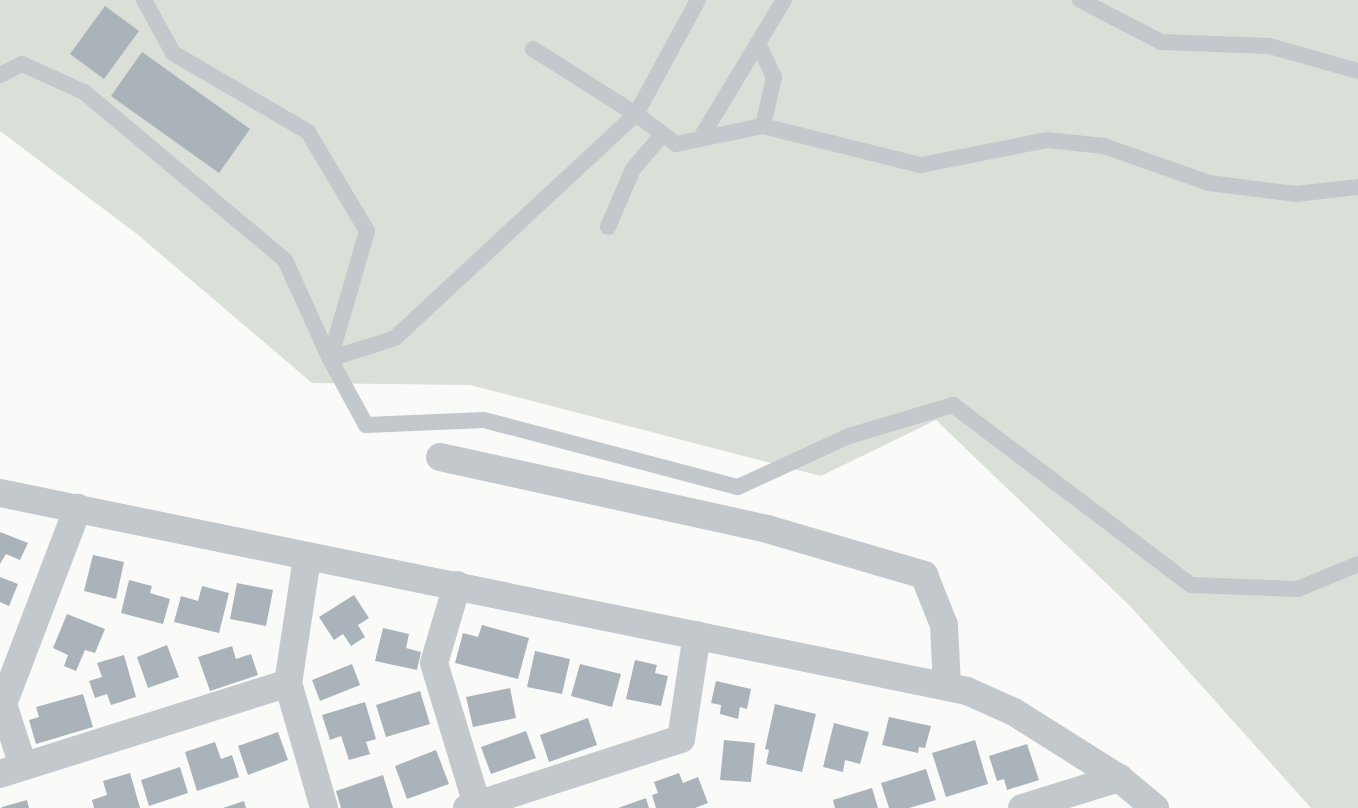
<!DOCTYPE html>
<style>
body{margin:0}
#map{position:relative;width:1358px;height:808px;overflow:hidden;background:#fafaf8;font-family:"Space Grotesk",sans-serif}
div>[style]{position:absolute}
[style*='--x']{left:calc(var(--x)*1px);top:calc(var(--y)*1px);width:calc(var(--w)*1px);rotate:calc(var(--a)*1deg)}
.green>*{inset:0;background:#dadfd7}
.building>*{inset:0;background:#aab3b9}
.lane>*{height:16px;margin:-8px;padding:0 8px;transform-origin:8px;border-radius:8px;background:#c3c8cc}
.street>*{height:28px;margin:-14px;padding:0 14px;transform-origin:14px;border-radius:14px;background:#c3c8cc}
span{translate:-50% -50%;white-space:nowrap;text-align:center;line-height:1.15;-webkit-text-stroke:5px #fff;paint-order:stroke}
</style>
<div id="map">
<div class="green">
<i style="clip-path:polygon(0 0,1358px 0,1358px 808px,1311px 808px,1131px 607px,936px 420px,821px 476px,470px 385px,312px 383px,137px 234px,0 131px)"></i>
</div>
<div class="building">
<i style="clip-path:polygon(105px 6px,139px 31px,104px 79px,70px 54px)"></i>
<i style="clip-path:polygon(142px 52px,250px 129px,219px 173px,111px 96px)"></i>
<i style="clip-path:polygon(0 532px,28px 543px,20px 560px,6px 554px,0 564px)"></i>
<i style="clip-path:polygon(93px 555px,124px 562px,116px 599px,84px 591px)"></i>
<i style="clip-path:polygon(0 577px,18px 584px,9px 606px,0 602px)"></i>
<i style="clip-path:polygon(129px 580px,152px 586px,150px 593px,170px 599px,163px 624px,121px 613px)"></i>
<i style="clip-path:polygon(237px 583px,273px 590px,266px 626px,230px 619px)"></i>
<i style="clip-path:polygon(202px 586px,229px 593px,219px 633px,174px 622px,181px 596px,198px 601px)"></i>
<i style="clip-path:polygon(354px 595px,369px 618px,358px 625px,365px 637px,351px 646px,343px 634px,334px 640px,319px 617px)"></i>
<i style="clip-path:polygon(67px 614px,105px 629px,95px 653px,85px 650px,76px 671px,64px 666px,68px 655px,53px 648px)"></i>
<i style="clip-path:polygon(482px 625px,529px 638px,518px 679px,455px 663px,463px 633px,478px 637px)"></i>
<i style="clip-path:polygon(383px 628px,409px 634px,406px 648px,421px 652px,417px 670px,375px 661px)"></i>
<i style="clip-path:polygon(167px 645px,179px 677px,148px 688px,137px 657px)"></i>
<i style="clip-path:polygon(232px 646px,236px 659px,251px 654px,258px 675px,210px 691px,198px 657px)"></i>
<i style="clip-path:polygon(535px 651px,570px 659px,562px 694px,527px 687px)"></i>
<i style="clip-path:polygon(124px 655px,136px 697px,111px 705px,107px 694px,95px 698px,89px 681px,102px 677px,97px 663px)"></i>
<i style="clip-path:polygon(635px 660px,657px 665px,655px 673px,668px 676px,661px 706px,626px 699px)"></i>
<i style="clip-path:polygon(352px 664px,360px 685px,320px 701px,312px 680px)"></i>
<i style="clip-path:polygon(580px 664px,621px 674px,612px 707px,571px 696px)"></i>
<i style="clip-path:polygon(716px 681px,751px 689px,747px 709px,740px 707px,738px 719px,720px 714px,721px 705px,711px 703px)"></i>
<i style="clip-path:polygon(510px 688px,516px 718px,473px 727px,466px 697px)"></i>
<i style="clip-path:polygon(420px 691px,430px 724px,386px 737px,376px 705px)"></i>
<i style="clip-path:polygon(83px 694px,93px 727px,36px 744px,29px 720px,39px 717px,36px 707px)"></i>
<i style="clip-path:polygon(365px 702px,376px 739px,366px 742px,370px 754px,349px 760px,341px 736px,330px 740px,322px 715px)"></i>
<i style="clip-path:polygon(775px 704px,816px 714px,802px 772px,766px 764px,769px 750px,765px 749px)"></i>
<i style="clip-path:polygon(889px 717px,931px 726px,925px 748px,919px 747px,918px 753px,882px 745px)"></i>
<i style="clip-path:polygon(588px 718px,597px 745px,549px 762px,540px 735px)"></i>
<i style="clip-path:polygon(834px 723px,869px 732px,860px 764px,845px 760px,843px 772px,823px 767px)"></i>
<i style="clip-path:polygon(526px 731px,536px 758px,491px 774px,481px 747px)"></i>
<i style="clip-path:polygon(278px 732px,288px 760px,248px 775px,238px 746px)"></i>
<i style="clip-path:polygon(724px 740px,755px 743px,751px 782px,720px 780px)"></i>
<i style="clip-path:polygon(975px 740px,988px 784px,946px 797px,932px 753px)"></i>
<i style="clip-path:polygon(215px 742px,221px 759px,232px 755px,239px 777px,197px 791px,185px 752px)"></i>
<i style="clip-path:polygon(1027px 744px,1039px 780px,1007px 790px,1004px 779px,997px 781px,989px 756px)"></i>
<i style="clip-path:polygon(436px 750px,449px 784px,407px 799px,395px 766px)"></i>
<i style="clip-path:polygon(180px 767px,188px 793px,149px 806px,141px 780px)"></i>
<i style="clip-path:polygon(926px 769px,936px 800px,909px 808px,889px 808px,881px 783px)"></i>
<i style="clip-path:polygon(130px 773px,140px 808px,94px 808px,92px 800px,107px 795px,103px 781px)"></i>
<i style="clip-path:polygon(679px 773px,683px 783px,698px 777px,708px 803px,695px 808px,656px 808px,652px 795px,658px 793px,654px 782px)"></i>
<i style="clip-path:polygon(383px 775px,393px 808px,341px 808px,336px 791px)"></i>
<i style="clip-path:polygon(872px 788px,878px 808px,835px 808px,833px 800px)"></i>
<i style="clip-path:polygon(646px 798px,649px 808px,618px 808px)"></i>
<i style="clip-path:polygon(27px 800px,29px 808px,2px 808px,2px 807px)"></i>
<i style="clip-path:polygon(244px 801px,246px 808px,223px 808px)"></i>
</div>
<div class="lane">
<i style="--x:144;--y:0;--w:60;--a:61.3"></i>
<i style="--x:173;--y:53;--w:156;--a:30.3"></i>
<i style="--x:308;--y:132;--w:115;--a:59.2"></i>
<i style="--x:367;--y:231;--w:133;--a:106.1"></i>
<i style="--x:698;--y:0;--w:130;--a:118.5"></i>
<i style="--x:636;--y:114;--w:329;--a:137.1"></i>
<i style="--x:395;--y:338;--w:68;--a:162.1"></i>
<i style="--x:330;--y:359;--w:75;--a:61.4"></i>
<i style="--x:366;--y:425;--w:118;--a:-2.4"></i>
<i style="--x:484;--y:420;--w:263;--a:14.8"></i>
<i style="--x:738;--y:487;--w:122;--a:-24.7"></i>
<i style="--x:849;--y:436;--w:109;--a:-16.6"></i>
<i style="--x:953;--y:405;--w:298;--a:37.1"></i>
<i style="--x:1191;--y:585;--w:107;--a:2.1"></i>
<i style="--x:1298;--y:589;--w:65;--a:-22.6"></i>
<i style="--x:1080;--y:0;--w:91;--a:27.4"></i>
<i style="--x:1161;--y:42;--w:108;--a:2.1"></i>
<i style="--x:1269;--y:46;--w:92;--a:15.7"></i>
<i style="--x:758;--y:43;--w:38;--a:65"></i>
<i style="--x:774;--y:77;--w:50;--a:102.7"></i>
<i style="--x:533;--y:49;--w:122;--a:32.3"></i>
<i style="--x:636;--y:114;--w:50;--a:36.9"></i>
<i style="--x:676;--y:144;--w:89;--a:-11.7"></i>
<i style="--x:763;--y:126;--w:163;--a:13.9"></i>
<i style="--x:921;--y:165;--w:128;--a:-11.2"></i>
<i style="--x:1047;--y:140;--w:57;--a:6"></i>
<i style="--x:1104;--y:146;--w:111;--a:19.4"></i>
<i style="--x:1209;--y:183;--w:88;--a:7.2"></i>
<i style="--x:1296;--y:194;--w:62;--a:-6.4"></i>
<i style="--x:0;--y:75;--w:25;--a:-27"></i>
<i style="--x:22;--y:64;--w:68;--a:24.3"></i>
<i style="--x:84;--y:92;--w:262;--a:39.9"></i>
<i style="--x:285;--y:260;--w:109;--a:65.6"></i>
<i style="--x:700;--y:139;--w:162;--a:-58.9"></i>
<i style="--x:608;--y:227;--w:63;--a:-66.7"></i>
<i style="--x:633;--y:169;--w:46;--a:-49.4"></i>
</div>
<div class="street">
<i style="--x:440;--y:457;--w:335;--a:12.4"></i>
<i style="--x:767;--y:529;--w:164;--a:16.3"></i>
<i style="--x:924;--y:575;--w:54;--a:68.2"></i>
<i style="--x:944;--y:625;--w:62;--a:87.2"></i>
<i style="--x:0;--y:493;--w:987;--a:11.57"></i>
<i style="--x:967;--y:691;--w:51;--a:24.1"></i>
<i style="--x:1014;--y:712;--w:124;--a:32.2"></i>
<i style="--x:1119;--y:778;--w:47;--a:39.8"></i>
<i style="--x:307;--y:558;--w:126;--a:98.6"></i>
<i style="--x:288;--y:683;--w:130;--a:73.9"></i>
<i style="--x:457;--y:585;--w:81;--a:106.4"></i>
<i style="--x:434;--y:663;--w:152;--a:73.1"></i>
<i style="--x:23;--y:766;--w:65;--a:-107.9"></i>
<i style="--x:3;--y:704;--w:210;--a:-69.1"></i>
<i style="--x:0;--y:774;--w:302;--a:-17.5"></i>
<i style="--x:467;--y:808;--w:225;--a:-17.9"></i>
<i style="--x:681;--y:739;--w:105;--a:-81.3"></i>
<i style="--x:1022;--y:808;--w:102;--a:-17.2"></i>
</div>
</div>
